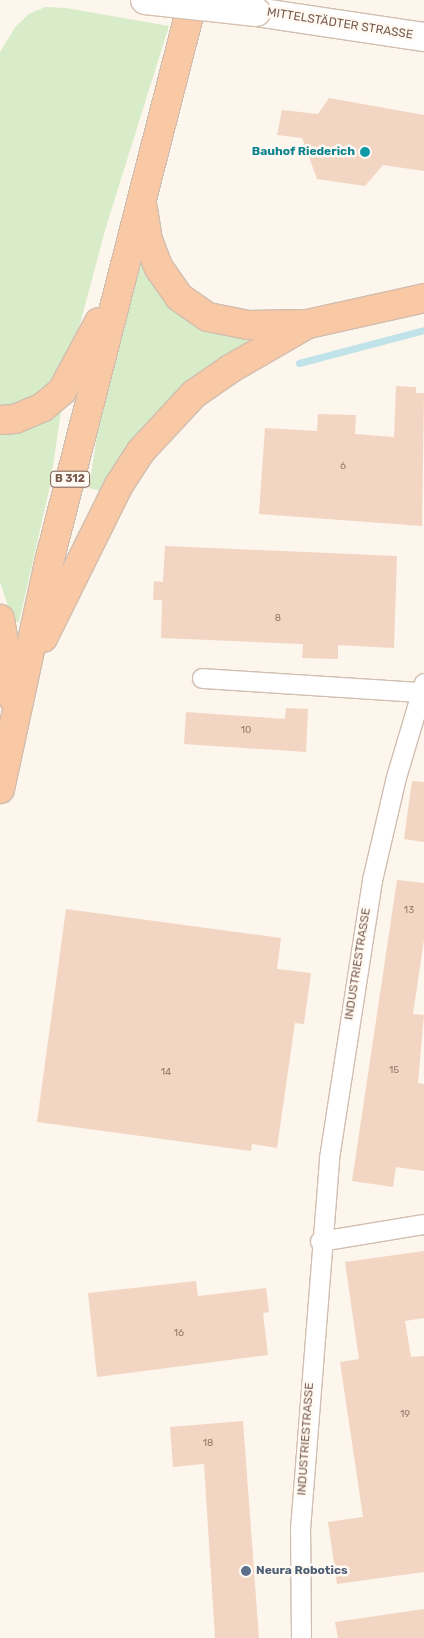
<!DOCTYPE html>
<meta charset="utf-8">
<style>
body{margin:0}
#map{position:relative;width:424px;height:1638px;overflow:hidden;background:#fdf6ec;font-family:Rubik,sans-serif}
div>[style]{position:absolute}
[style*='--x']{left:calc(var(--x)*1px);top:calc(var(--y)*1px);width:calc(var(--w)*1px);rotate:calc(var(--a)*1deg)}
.green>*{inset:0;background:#d8ecc9}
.stream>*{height:7px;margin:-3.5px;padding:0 3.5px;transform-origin:3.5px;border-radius:3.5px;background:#bfe3e8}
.building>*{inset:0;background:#f3d5c3}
.roads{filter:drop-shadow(1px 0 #d1beb0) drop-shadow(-1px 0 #d1beb0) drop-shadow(0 1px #d1beb0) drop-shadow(0 -1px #d1beb0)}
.minor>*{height:19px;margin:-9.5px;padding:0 9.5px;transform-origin:9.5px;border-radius:9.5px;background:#fff}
.secondary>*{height:28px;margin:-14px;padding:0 14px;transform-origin:14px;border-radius:14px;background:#fff}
.trunk>*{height:28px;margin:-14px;padding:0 14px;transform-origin:14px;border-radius:14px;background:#f9c8a4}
.bridges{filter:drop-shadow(1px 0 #d6c0b0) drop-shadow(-1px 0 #d6c0b0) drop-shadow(0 1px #d6c0b0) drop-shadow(0 -1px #d6c0b0)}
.secondary-bridge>*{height:28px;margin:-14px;padding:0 14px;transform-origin:14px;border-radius:14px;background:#fff}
.dots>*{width:14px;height:14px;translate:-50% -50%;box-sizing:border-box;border:2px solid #fffaf3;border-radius:50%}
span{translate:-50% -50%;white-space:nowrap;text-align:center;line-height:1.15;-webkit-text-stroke:5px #fffaf3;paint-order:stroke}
.number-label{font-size:10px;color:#987a6a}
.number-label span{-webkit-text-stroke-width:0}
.shield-label span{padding:1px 4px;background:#fffaf3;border:1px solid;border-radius:4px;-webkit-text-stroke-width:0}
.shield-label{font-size:11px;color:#7a5c4d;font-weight:700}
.street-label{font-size:12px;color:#7a5c4d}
.culture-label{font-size:12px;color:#0d838f;font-weight:700}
.right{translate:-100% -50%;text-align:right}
.service-label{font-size:12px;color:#4e5e75;font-weight:700}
.left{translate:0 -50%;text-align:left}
</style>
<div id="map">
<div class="green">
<i style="clip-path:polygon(45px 7px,66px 8px,169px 26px,106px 227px,76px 339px,65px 365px,37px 395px,21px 403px,0 407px,0 52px,16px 26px,29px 14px)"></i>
<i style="clip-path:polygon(145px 261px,252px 337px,252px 342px,182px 389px,140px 433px,100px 491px,89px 488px,99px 422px,138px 268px,140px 262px)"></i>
<i style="clip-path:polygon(59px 410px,61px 412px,50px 486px,19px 622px,13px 621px,0 582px,0 430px)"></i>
</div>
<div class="stream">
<i style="--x:299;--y:363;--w:129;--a:-14.8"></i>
</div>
<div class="building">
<i style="clip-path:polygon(329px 98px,424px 115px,424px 171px,383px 165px,365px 186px,317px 179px,302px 138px,277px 135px,282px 110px,318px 114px)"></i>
<i style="clip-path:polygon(396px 386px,416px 387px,416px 393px,424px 393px,422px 526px,259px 514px,265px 428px,317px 431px,318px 414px,356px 415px,355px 434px,394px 437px)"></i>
<i style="clip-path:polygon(165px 546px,397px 556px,394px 648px,338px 645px,338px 659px,302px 658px,303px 644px,161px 638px,162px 600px,153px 600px,154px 581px,163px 582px)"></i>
<i style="clip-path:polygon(286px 708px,308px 709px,306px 752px,184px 744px,186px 712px,285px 719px)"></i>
<i style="clip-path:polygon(412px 781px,424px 782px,424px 842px,404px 839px)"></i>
<i style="clip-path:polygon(397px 880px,424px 883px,424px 940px,413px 1014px,424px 1015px,418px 1083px,424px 1084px,424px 1171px,396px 1167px,393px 1187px,352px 1181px)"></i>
<i style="clip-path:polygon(66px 909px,281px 938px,277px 969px,311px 973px,304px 1024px,295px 1023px,277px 1148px,252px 1144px,251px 1151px,37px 1122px)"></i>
<i style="clip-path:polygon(424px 1251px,424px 1318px,405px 1321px,411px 1357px,424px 1356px,424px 1572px,337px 1584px,328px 1522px,363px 1517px,340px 1362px,359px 1359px,345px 1262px)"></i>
<i style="clip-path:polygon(196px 1281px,198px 1296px,266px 1288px,269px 1312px,263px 1313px,268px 1355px,97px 1377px,88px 1293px)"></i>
<i style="clip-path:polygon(243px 1421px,259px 1638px,215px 1638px,204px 1464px,173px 1467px,170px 1427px)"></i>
<i style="clip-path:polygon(424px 1609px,424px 1638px,338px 1638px,335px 1622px)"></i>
</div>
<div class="roads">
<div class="minor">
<i style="--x:202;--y:678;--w:219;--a:3.7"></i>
<i style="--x:320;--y:1241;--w:105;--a:-9.3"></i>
<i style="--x:301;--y:1638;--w:109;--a:-90.5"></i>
<i style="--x:300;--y:1529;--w:372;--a:-85.5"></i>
<i style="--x:329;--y:1158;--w:281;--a:-81.2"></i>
<i style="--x:372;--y:880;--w:106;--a:-76.9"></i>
<i style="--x:396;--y:777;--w:98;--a:-73.4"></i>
</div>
<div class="secondary">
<i style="--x:256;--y:12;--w:170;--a:8.5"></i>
</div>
<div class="trunk">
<i style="--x:143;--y:209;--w:31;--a:81"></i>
<i style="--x:148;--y:240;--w:30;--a:69"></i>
<i style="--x:159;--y:268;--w:35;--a:55"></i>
<i style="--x:179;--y:297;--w:35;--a:35"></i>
<i style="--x:208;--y:317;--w:41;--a:11.3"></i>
<i style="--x:248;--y:325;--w:60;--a:-1"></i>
<i style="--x:308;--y:324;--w:119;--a:-12.6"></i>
<i style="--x:0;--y:420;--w:15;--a:-4"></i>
<i style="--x:15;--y:419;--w:30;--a:-23"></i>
<i style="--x:43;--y:407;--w:25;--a:-40"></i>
<i style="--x:62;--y:391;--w:78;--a:-61.8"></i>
<i style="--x:0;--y:619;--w:80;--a:80.7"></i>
<i style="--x:43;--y:638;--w:171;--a:-63.6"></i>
<i style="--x:119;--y:485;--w:40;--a:-57.1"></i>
<i style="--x:141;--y:451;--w:78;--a:-47.1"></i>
<i style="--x:194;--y:394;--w:44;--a:-34.8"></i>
<i style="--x:230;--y:369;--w:90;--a:-30"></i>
<i style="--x:0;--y:789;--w:236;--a:-77.8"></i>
<i style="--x:50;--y:558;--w:576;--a:-75.63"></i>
</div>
</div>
<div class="bridges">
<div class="secondary-bridge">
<i style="--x:145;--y:0;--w:112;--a:6.2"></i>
</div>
</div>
<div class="dots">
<i style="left:365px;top:152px;background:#0f9aa8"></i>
<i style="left:246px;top:1571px;background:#5c6f8a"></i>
</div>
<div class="number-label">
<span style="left:343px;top:467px">6</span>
<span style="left:278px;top:619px">8</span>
<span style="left:246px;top:731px">10</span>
<span style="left:409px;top:911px">13</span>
<span style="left:394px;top:1071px">15</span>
<span style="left:166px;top:1073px">14</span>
<span style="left:179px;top:1334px">16</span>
<span style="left:405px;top:1415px">19</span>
<span style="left:208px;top:1444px">18</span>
</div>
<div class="shield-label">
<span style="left:70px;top:479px">B 312</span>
</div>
<div class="street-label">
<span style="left:340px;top:24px;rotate:9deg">MITTELSTÄDTER STRASSE</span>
<span style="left:358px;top:964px;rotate:-81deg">INDUSTRIESTRASSE</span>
<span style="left:306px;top:1439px;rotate:-86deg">INDUSTRIESTRASSE</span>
</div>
<div class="culture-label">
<span class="right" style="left:355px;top:152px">Bauhof Riederich</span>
</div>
<div class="service-label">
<span class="left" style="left:256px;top:1571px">Neura Robotics</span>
</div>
</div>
